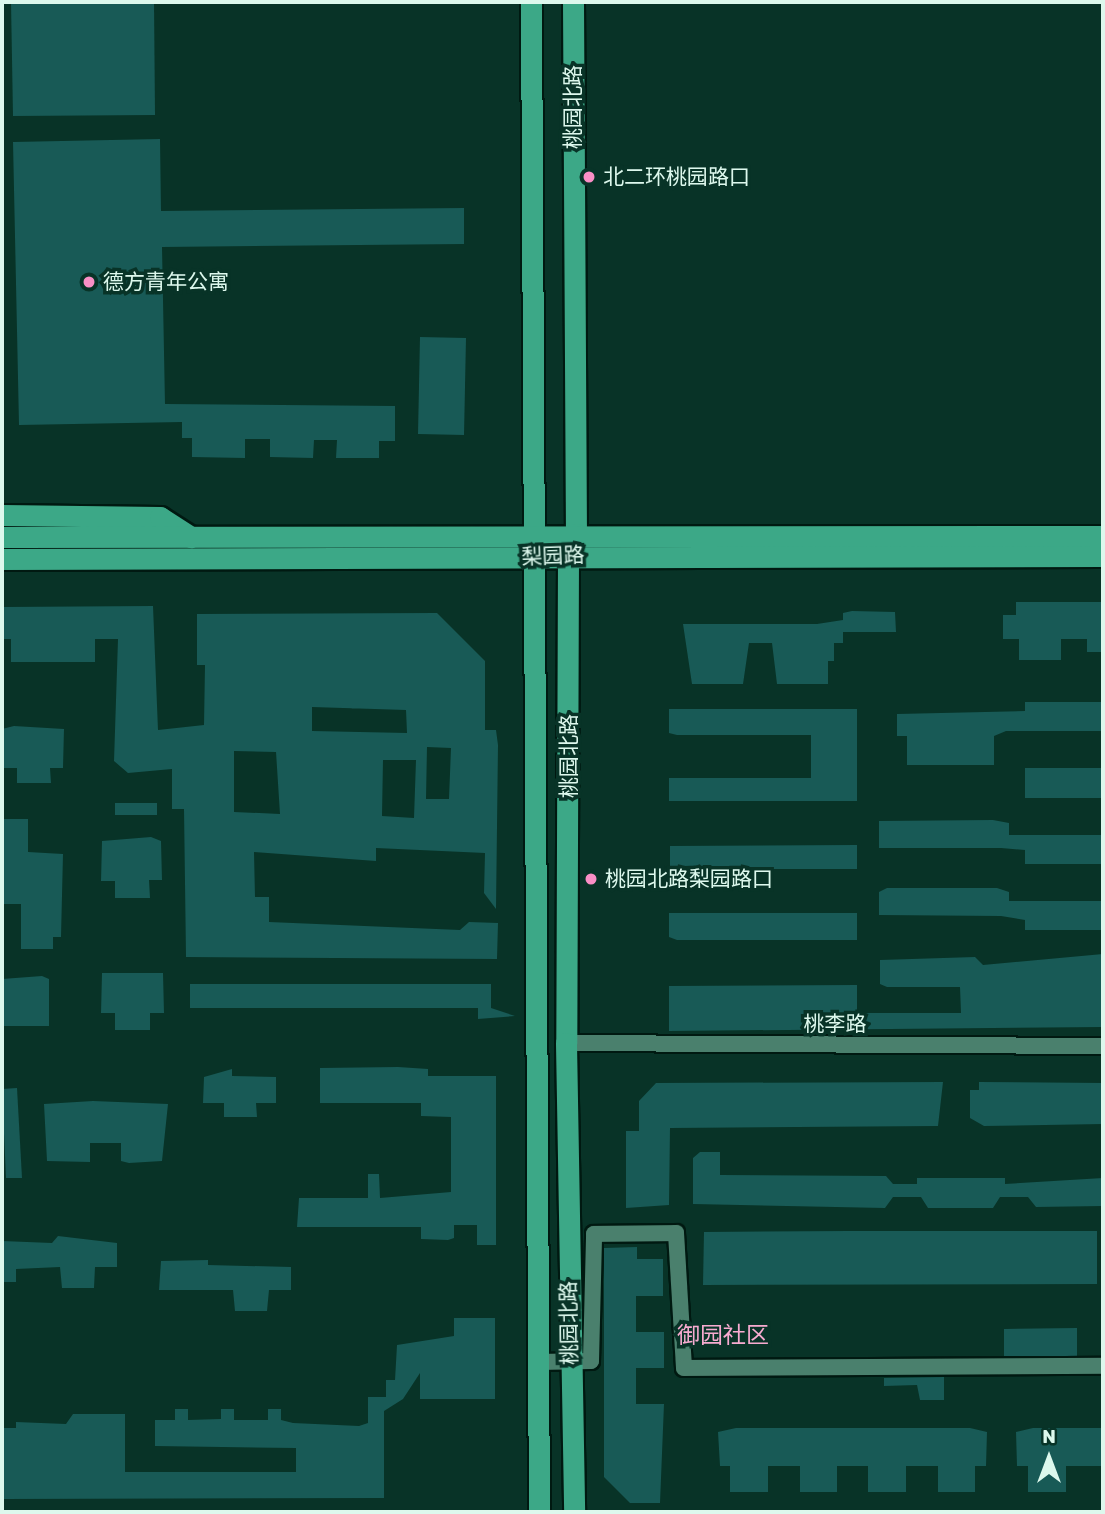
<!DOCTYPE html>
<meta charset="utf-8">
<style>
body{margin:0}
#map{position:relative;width:1105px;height:1514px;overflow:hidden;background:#083327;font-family:Rubik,"Noto Sans SC",sans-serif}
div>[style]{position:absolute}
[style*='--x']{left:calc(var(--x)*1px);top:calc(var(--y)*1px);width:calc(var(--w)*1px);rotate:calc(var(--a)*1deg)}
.building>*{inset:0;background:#185a56}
.roads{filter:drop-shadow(2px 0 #001911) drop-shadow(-2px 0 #001911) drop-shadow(0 2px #001911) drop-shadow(0 -2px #001911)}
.minor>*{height:16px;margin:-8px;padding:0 8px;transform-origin:8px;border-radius:8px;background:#4a806d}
.major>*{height:21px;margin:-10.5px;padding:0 10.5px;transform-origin:10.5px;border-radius:10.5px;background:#3ca887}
.dots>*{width:19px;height:19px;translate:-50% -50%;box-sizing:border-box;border:4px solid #083327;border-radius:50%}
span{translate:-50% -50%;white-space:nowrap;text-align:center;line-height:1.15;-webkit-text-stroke:7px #083327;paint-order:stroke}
.street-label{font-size:21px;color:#ddf8ed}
.poi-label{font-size:21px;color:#ddf8ed}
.left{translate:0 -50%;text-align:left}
.neighbourhood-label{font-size:23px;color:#f7abd0}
.frame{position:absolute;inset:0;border:4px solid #ddf8ed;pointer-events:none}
.north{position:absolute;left:1014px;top:1423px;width:70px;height:70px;-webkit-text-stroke:5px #083327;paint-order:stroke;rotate:0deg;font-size:19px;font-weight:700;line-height:28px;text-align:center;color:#ddf8ed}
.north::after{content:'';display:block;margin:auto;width:24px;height:32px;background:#ddf8ed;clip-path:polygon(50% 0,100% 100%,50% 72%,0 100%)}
</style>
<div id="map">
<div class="building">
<i style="clip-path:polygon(11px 2px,154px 2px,155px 115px,13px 116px)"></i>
<i style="clip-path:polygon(160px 139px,161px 211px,464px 208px,464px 244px,162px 247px,165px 404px,395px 406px,395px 441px,379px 441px,379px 458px,336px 458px,337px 440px,314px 440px,313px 458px,270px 457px,270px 439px,245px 439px,245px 458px,192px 457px,192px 438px,182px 438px,182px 422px,19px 425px,13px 142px)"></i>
<i style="clip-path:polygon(420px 337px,466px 338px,464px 435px,418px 434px)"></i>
<i style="clip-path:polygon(1016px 602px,1103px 602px,1103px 652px,1087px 652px,1087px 639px,1061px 639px,1061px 660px,1019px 660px,1019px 639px,1003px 639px,1003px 615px,1016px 615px)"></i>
<i style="clip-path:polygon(evenodd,153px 606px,158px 730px,204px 725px,205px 665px,197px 665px,197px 614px,437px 613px,485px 661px,485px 730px,496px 730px,498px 745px,496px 909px,484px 893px,485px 853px,376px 848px,376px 861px,254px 852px,255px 897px,269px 897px,269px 922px,460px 930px,469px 922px,498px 923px,497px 959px,186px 957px,184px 809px,172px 809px,172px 769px,128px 773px,114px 761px,118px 639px,95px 639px,95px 662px,11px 662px,11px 639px,3px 639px,3px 607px,153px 606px,312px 707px,406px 710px,407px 733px,312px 731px,312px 707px,153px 606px,427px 747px,451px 748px,449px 799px,426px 799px,427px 747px,153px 606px,234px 751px,276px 752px,280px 814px,234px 812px,234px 751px,153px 606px,383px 760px,416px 760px,414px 818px,382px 816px,383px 760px)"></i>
<i style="clip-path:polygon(852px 611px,895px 612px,896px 632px,843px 632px,843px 643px,834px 643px,834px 661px,828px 661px,828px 684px,777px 684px,772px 643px,749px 643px,743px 684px,692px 684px,683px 624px,817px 624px,843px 620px,843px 613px)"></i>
<i style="clip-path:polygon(1025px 702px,1103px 702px,1103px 731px,1006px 731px,994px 736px,994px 765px,907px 765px,907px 736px,897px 736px,897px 714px,1025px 711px)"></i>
<i style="clip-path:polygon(669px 709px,857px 709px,857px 801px,669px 801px,669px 778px,811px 778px,811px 735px,677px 735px,669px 733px)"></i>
<i style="clip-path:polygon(14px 726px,64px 729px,63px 768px,50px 768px,51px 783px,17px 783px,17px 768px,4px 768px,2px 729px)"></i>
<i style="clip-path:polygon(1025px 768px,1103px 768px,1103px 798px,1025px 798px)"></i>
<i style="clip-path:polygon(115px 803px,157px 803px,157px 815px,115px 815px)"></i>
<i style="clip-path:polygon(2px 819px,28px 819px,28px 852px,63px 854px,61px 937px,53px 937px,53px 949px,21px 949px,21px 904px,3px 904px)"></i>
<i style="clip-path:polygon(993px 820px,1009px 823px,1009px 835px,1103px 835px,1103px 864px,1025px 864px,1025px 850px,1001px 848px,879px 848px,879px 821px)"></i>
<i style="clip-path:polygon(151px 837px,161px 841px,162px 880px,149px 880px,150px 898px,115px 898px,115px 881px,101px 881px,102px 841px)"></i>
<i style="clip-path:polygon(857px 845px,857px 869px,670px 869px,670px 846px)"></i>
<i style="clip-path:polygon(887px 888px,997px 888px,1009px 892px,1009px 901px,1103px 901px,1103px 930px,1025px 930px,1025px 920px,1001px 916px,879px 915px,879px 892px)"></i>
<i style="clip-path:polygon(669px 913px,857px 913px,857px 940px,677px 940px,669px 937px)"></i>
<i style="clip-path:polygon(1103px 954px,1103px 1027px,669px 1031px,669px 986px,857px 985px,857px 1013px,961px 1013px,960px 987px,887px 987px,880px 984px,880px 960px,975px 957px,983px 965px)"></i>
<i style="clip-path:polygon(102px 973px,163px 973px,164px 1013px,150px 1013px,150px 1030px,115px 1030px,115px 1013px,101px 1013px)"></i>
<i style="clip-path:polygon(42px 976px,49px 979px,49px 1026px,2px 1026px,2px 979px)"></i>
<i style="clip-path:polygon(190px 984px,491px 984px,491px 1008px,515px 1016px,478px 1019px,478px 1008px,190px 1008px)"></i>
<i style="clip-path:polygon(398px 1067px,428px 1069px,428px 1076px,496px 1076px,496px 1245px,477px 1245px,477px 1225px,454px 1225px,454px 1238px,448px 1240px,421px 1239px,421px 1227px,297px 1227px,299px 1198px,368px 1198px,368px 1174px,379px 1174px,380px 1198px,451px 1192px,451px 1117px,421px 1116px,421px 1103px,320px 1103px,320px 1068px)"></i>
<i style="clip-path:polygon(232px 1069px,232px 1076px,276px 1077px,276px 1103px,256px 1103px,257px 1117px,224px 1117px,224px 1103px,203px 1103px,204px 1077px)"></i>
<i style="clip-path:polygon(943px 1082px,938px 1126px,670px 1128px,669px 1205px,626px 1208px,626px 1131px,639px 1131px,639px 1101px,656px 1083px)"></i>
<i style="clip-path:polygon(979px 1082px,1103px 1083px,1103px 1124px,984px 1126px,970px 1118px,970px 1090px,979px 1090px)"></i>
<i style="clip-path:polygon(17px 1088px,22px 1178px,6px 1178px,2px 1089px)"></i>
<i style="clip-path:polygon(93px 1101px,168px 1104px,162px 1161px,129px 1163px,121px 1161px,121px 1143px,90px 1143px,90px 1162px,47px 1161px,44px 1104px)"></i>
<i style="clip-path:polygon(700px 1152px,720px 1152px,720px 1175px,886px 1176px,893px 1184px,917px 1184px,917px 1178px,1005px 1178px,1005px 1184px,1103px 1178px,1103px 1206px,1036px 1207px,1028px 1197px,1000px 1197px,993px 1208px,928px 1208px,921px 1197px,893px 1197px,885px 1208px,693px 1204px,693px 1158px)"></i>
<i style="clip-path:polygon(849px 1231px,1097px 1231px,1097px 1284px,703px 1285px,704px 1232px)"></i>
<i style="clip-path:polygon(58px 1236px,117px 1243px,117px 1267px,95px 1267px,94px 1288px,62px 1288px,60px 1267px,16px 1269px,16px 1282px,2px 1282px,2px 1241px,52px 1243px)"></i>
<i style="clip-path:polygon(637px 1247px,637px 1259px,663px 1259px,663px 1296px,636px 1296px,636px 1332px,664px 1332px,664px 1368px,636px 1368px,636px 1404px,664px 1404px,660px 1503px,630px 1503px,604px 1477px,604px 1248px)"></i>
<i style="clip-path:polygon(208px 1260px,208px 1265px,291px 1267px,291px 1290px,269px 1290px,267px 1311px,235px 1311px,233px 1290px,159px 1290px,161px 1261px)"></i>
<i style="clip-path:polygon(454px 1318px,495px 1318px,495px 1399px,420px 1399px,420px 1373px,403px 1399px,384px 1411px,384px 1498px,2px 1499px,2px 1428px,16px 1428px,16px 1422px,66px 1424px,73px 1414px,125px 1414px,125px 1472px,296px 1472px,296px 1448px,155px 1446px,155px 1420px,175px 1420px,175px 1409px,188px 1409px,188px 1420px,221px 1419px,221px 1409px,234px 1409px,234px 1420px,268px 1420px,268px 1409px,281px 1409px,281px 1420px,293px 1423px,359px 1426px,368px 1423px,368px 1397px,386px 1397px,386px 1380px,395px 1380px,397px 1345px,454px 1336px)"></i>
<i style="clip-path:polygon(1077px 1328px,1077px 1356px,1004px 1356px,1004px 1329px)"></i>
<i style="clip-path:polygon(944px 1377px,944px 1400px,920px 1400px,917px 1385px,884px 1386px,884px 1378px)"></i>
<i style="clip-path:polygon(736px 1428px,970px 1428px,987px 1432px,986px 1466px,975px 1466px,975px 1492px,938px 1492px,938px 1466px,906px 1466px,906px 1492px,868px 1492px,868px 1466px,837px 1466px,837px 1492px,800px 1492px,800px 1466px,768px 1466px,768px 1492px,730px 1492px,730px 1466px,720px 1466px,718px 1432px)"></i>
<i style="clip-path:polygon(1033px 1428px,1103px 1428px,1103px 1466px,1066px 1466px,1066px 1492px,1028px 1492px,1028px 1466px,1017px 1466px,1016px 1432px)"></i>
</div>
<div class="roads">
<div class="minor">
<i style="--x:566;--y:1043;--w:537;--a:0.32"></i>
<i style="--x:538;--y:1362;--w:53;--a:-1.1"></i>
<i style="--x:591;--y:1361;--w:127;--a:-88.6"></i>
<i style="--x:594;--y:1234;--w:82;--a:-0.7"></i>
<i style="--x:676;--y:1233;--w:135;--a:86.6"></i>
<i style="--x:684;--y:1368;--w:419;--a:-0.3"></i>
</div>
<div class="major">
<i style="--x:531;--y:2;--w:1510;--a:89.7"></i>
<i style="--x:573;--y:2;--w:532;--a:89.68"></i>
<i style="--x:576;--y:534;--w:24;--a:109"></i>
<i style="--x:568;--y:557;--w:486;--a:90.2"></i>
<i style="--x:566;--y:1043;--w:469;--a:89"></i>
<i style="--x:2;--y:515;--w:158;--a:0.7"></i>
<i style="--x:160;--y:517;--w:37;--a:33"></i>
<i style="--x:2;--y:537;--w:1101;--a:-0.05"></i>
<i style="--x:2;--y:559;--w:1101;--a:-0.16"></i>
</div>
</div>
<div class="dots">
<i style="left:589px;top:177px;background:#fa8fc6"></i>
<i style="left:89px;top:282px;background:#fa8fc6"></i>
<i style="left:591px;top:879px;background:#fa8fc6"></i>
</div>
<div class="street-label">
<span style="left:573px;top:107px;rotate:-90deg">桃园北路</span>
<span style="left:553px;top:556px;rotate:-2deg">梨园路</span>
<span style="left:569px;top:756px;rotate:-90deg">桃园北路</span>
<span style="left:835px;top:1024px">桃李路</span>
<span style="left:569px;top:1323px;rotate:-91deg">桃园北路</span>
</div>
<div class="poi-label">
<span class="left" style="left:603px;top:177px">北二环桃园路口</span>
<span class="left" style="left:103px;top:282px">德方青年公寓</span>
<span class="left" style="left:605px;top:879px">桃园北路梨园路口</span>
</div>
<div class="neighbourhood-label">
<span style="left:723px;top:1335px">御园社区</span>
</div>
<div class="frame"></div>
<div class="north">N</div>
</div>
